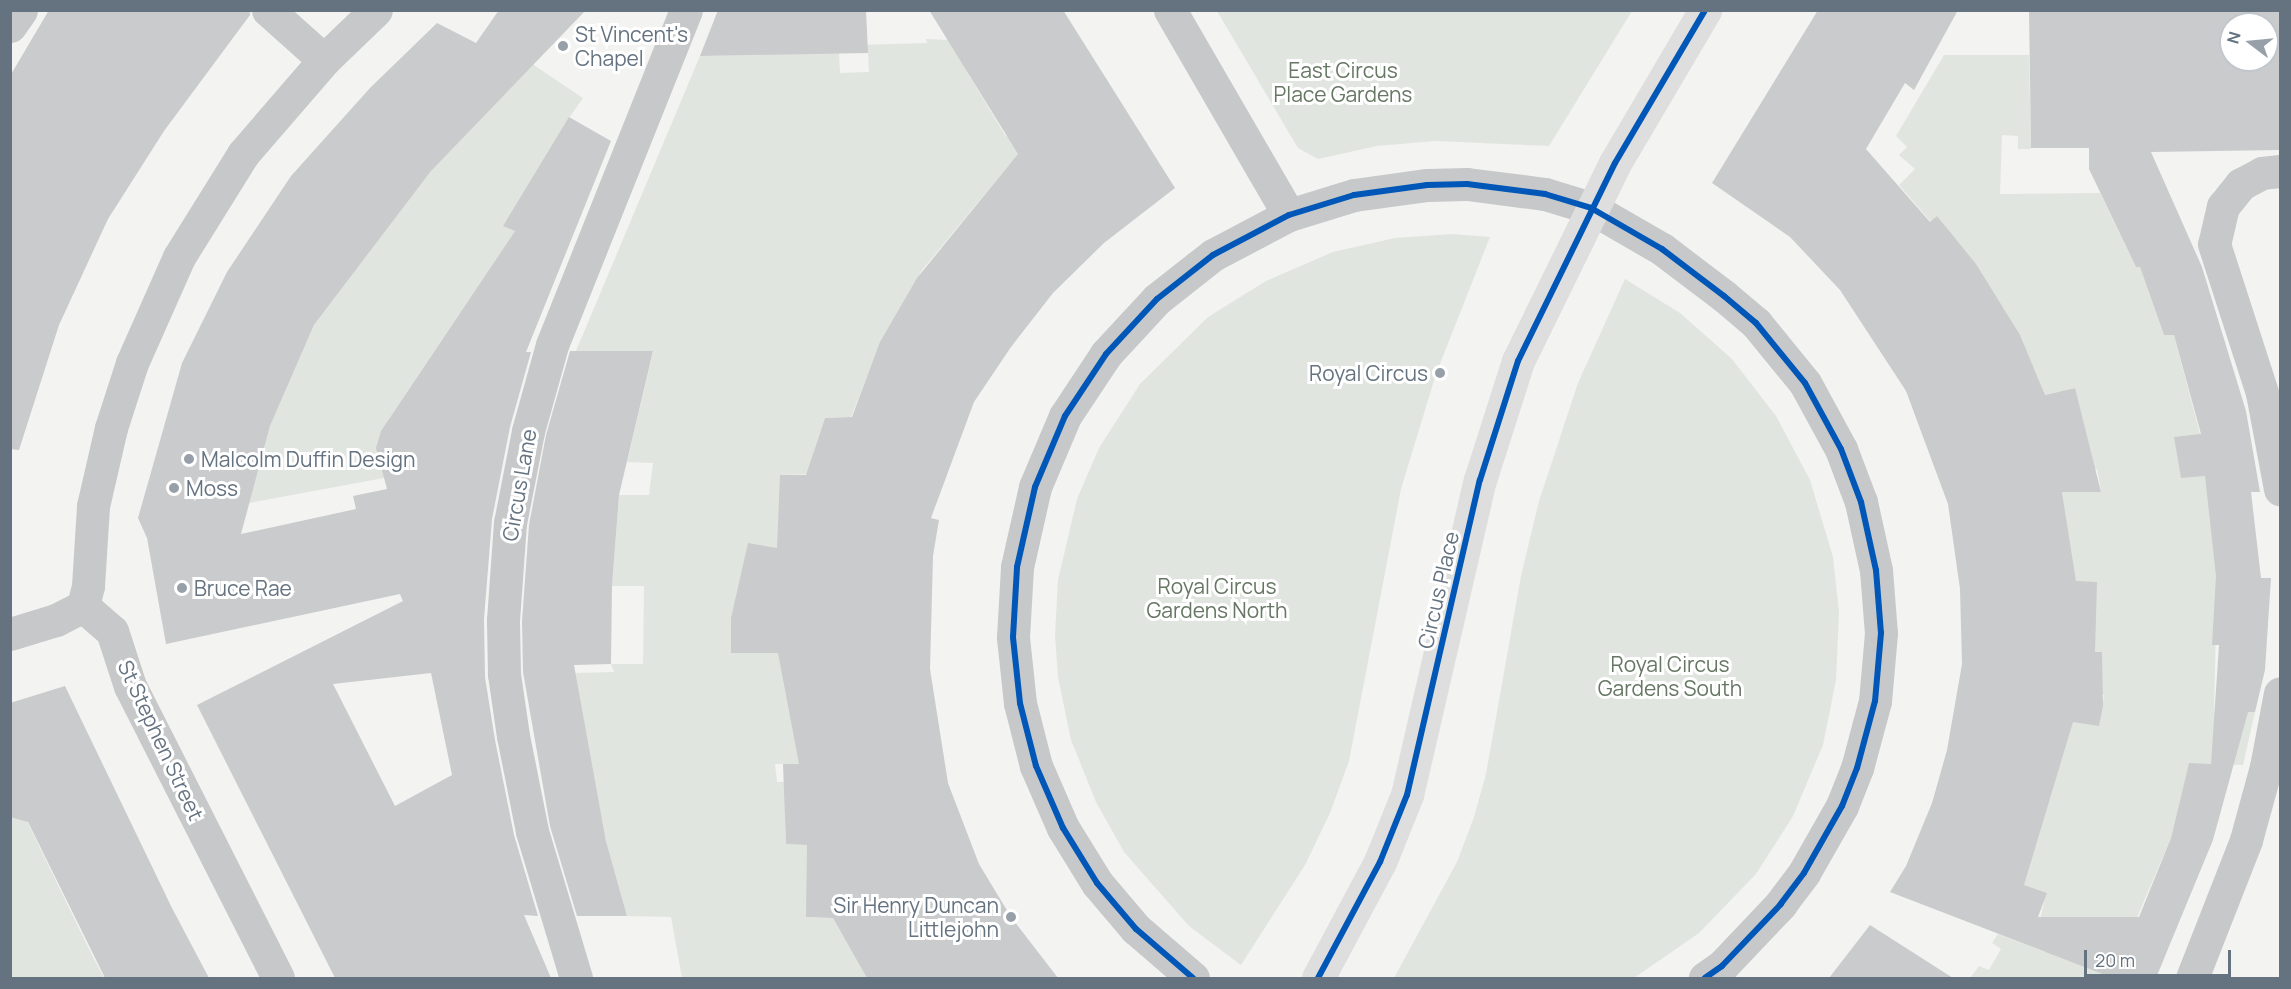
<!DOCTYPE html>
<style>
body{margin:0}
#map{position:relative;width:2291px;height:989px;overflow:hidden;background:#f3f3f1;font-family:Manrope,sans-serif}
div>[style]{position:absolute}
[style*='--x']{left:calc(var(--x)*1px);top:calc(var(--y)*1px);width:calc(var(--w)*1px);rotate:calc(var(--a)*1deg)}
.green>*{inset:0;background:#e1e5df}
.building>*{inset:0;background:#cacbcc}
.street>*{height:33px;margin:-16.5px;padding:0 16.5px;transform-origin:16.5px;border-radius:16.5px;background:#c7c8c9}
.secondary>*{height:33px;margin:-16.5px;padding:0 16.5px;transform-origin:16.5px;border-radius:16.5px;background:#dddedd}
.cycleway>*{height:6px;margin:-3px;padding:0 3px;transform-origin:3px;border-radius:3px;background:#0057b8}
.dots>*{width:16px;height:16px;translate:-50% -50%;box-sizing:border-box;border:3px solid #fff;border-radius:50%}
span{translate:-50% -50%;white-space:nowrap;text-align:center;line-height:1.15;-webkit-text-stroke:6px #fff;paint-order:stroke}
.poi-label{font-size:21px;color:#657380}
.left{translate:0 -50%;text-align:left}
.right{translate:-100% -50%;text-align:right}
.park-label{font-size:21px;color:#667763}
.street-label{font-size:21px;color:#657380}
.frame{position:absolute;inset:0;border:12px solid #657380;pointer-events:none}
.north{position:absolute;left:2219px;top:12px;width:60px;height:60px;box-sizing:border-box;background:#fff;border:2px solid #c1c7cc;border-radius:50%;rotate:286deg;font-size:16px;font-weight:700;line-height:24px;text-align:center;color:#657380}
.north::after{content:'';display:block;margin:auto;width:21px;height:27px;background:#97a0a8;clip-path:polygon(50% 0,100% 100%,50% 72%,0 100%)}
.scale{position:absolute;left:2084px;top:950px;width:147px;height:27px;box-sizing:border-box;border:3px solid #657380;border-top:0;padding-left:8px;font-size:18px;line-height:21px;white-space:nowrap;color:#657380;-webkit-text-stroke:4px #fff;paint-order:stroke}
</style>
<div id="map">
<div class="green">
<i style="clip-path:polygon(1217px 11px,1632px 11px,1549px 146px,1435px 141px,1377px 146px,1318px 159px,1298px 148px)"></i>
<i style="clip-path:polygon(926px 39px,948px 40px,977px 66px,967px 72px,1005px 135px,1040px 164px,1009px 165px,922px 270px,881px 343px,851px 417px,825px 418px,813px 454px,817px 461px,815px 474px,780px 475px,787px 550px,748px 544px,731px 653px,782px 653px,806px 764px,775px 764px,777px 782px,814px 782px,815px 818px,785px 818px,786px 844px,849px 846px,822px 908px,806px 908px,806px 917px,833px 918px,854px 954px,912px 972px,916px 978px,682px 978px,671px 917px,627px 916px,606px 841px,575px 673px,614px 672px,611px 664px,643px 664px,644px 586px,612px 586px,619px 495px,649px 495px,653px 463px,627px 462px,653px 352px,576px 351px,700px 56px,839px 53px,840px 73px,869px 72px,868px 53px,859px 53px,858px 45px,927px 43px)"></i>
<i style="clip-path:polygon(519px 55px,583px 98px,569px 118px,515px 231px,389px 419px,384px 478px,249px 503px,270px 426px,314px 325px)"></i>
<i style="clip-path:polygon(1944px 55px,2029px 55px,2031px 149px,2018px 149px,2018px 136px,2002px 135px,2000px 194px,2100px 193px,2136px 267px,2140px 267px,2164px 335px,2174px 335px,2200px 434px,2181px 477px,2208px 476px,2217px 579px,2214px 713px,2255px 712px,2243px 765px,2189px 764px,2171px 838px,2111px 978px,1970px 978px,1979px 966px,1989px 970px,2001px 949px,1992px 943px,1998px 934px,2045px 952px,2063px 918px,2040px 920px,2046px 893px,2021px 884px,2067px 721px,2099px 725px,2104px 695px,2072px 689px,2102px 672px,2102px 652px,2075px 652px,2076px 584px,2062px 492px,2101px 491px,2097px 469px,2075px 473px,2075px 388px,2035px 397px,2040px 383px,2029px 357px,1987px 283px,1937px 216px,1931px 222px,1899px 185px,1915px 169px,1899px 155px,1907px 147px,1896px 136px)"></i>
<i style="clip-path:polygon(1452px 234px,1490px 237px,1436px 374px,1401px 489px,1349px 761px,1330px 813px,1305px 865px,1241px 965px,1189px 926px,1124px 852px,1096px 802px,1071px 740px,1058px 677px,1055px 635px,1058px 580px,1077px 499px,1099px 448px,1140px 384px,1208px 317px,1266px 281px,1333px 252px,1395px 238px)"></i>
<i style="clip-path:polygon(1625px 279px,1680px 313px,1732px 359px,1776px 416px,1810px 480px,1833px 557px,1839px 612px,1836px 680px,1823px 745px,1793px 816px,1756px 874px,1699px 933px,1634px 978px,1394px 978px,1457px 862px,1474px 817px,1486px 774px,1521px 576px,1539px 501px,1578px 383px)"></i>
<i style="clip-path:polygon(24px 815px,90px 951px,104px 978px,11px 978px,10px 817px)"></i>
</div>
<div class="building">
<i style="clip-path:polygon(49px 10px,250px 10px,250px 15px,164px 131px,108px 219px,59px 325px,19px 450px,10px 449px,10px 76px)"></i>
<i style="clip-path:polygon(evenodd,499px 10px,586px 10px,431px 171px,314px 325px,270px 426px,241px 534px,356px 509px,353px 496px,387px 489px,376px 448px,381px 431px,515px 231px,503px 226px,569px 117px,611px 141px,526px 352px,531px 352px,510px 427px,492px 519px,484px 619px,485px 677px,495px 740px,514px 835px,538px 916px,524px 915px,551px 978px,335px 978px,197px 705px,403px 601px,400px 594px,166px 644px,147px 538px,138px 518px,182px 363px,227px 272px,291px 176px,370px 88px,437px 23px,476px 43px,499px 10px,431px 673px,452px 775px,395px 806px,333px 684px,431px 673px)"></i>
<i style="clip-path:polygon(718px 10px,866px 10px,868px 53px,700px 56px)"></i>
<i style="clip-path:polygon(929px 10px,1063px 10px,1175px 188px,1104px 243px,1053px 293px,1011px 347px,974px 402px,931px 518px,939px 520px,933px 556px,930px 669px,948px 783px,979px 864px,1011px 917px,1058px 978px,867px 978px,833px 918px,806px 917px,807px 845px,786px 844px,783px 764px,799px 764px,778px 653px,731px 653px,731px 618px,748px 543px,777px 548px,780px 475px,806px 475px,825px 418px,852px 417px,880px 342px,917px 278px,1018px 154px)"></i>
<i style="clip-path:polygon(evenodd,1818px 10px,1958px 10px,1914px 90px,1905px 83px,1866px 149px,1930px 222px,1937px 216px,1976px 264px,2020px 335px,2045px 395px,2075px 388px,2101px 492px,2062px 492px,2076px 581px,2097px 582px,2095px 652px,2102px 652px,2103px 706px,2099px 726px,2073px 722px,2024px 885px,2047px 893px,2038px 917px,2139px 917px,2171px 838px,2189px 763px,2211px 764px,2219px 645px,2212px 645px,2216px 576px,2205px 476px,2181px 478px,2174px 437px,2201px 434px,2174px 335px,2164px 335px,2140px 267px,2136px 267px,2089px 169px,2089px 148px,2031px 148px,2029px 10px,2280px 10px,2280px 150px,2151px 152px,2202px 267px,2246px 411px,2260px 492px,2251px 492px,2261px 578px,2271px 578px,2265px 670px,2255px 712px,2248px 712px,2213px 840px,2156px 978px,2113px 978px,1890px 892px,1906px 866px,1932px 803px,1947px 750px,1962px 664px,1960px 589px,1948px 504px,1906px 391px,1840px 290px,1790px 237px,1712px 183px,1818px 10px,2231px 24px,2267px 24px,2267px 60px,2231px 60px,2231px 24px)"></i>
<i style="clip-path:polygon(570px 351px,653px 351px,619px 495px,612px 586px,611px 664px,574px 665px,606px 841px,627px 916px,577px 916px,550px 826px,523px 672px,522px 621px,529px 525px,546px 435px)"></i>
<i style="clip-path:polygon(65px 686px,172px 908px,209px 978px,105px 978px,28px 822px,10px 817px,10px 703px)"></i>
<i style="clip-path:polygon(1870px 925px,1953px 978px,1829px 978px)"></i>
</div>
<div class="street">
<i style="--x:268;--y:10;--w:75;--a:41.8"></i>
<i style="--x:1170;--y:10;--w:237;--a:59.9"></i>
<i style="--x:10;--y:26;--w:19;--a:-55"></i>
<i style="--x:2280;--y:171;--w:18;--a:174"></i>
<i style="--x:2262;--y:173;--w:24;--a:152"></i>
<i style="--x:2241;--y:184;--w:28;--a:129"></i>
<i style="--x:2223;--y:206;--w:39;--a:103"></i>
<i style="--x:2214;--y:244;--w:157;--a:72.1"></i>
<i style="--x:2262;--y:393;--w:98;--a:79.4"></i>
<i style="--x:83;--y:606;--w:21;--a:-76"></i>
<i style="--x:88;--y:586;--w:80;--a:-86.4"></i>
<i style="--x:93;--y:506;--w:80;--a:-77"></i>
<i style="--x:111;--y:428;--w:68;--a:-72.1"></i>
<i style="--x:132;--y:363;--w:116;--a:-66.1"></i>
<i style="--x:179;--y:257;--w:121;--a:-58.1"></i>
<i style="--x:243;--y:154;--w:124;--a:-49.2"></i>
<i style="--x:324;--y:60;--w:72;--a:-43.9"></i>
<i style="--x:83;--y:606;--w:38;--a:41"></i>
<i style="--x:112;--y:631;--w:58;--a:71.9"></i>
<i style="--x:130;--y:686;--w:327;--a:63.1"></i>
<i style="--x:10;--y:634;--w:48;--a:-16.9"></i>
<i style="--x:56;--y:620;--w:30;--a:-27"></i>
<i style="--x:576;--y:978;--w:153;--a:-106.7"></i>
<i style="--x:532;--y:831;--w:97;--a:-101.3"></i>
<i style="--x:513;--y:736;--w:63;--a:-98.3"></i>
<i style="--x:504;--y:674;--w:54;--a:-91.1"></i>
<i style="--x:503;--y:620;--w:97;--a:-85.9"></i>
<i style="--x:510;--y:523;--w:94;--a:-78.9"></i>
<i style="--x:528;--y:431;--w:89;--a:-74.4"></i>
<i style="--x:552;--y:345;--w:361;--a:-68.2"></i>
<i style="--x:1193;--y:978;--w:75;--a:-139.3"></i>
<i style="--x:1136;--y:929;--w:60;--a:-130.3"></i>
<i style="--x:1097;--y:883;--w:65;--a:-121.7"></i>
<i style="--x:1063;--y:828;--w:68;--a:-113.5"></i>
<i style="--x:1036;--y:766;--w:65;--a:-104.3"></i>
<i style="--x:1020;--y:703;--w:66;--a:-96.1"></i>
<i style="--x:1013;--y:637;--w:70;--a:-86.7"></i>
<i style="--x:1017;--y:567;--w:82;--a:-77.3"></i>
<i style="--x:1035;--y:487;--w:77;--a:-67.1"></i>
<i style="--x:1065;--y:416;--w:74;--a:-56.5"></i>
<i style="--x:1106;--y:354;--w:75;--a:-47.2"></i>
<i style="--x:1157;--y:299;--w:71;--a:-38.2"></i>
<i style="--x:1213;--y:255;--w:86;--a:-27.8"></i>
<i style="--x:1289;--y:215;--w:68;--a:-17.1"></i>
<i style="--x:1354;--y:195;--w:74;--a:-7.8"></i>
<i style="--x:1427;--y:185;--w:40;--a:-1.4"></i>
<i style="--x:1467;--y:184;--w:79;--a:7.3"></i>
<i style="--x:1545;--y:194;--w:48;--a:16.9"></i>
<i style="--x:1591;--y:208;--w:82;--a:30"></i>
<i style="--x:1662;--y:249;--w:78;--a:37.2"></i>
<i style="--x:1724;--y:296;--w:42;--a:40.2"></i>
<i style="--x:1756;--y:323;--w:77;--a:50.8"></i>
<i style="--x:1805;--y:383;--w:75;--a:61.4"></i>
<i style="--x:1841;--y:449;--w:57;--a:69.3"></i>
<i style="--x:1861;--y:502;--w:70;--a:77.6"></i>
<i style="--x:1876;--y:570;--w:63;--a:85.5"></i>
<i style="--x:1881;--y:633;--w:68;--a:95"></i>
<i style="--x:1875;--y:701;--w:69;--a:105"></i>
<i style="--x:1857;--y:768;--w:41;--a:111.5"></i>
<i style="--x:1842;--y:806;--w:77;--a:119.6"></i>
<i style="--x:1804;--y:873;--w:39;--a:127"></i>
<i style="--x:1781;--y:904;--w:86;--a:133.6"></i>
<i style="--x:1722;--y:966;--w:21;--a:145"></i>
<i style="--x:2192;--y:978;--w:148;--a:-68.6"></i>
<i style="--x:2246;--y:840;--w:76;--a:-74.7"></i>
<i style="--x:2266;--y:767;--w:75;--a:-79.3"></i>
</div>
<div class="secondary">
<i style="--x:1318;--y:978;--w:132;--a:-61.9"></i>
<i style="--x:1380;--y:862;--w:72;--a:-68.1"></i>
<i style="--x:1407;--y:795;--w:323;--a:-77"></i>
<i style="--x:1480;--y:480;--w:125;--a:-72.3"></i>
<i style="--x:1518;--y:361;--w:220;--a:-63.9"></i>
<i style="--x:1615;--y:163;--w:178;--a:-59.5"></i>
</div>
<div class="cycleway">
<i style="--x:1193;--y:978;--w:75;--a:-139.3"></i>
<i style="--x:1136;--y:929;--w:60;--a:-130.3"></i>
<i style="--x:1097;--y:883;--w:65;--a:-121.7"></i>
<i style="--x:1063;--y:828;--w:68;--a:-113.5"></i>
<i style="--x:1036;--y:766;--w:65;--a:-104.3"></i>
<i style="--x:1020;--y:703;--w:66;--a:-96.1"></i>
<i style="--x:1013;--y:637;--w:70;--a:-86.7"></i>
<i style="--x:1017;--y:567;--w:82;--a:-77.3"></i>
<i style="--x:1035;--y:487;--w:77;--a:-67.1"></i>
<i style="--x:1065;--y:416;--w:74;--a:-56.5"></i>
<i style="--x:1106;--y:354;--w:75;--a:-47.2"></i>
<i style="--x:1157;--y:299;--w:71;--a:-38.2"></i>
<i style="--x:1213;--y:255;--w:86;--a:-27.8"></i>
<i style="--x:1289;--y:215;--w:68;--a:-17.1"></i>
<i style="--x:1354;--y:195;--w:74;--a:-7.8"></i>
<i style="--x:1427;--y:185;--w:40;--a:-1.4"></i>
<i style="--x:1467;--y:184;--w:79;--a:7.3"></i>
<i style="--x:1545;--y:194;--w:48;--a:16.9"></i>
<i style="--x:1591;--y:208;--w:82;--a:30"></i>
<i style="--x:1662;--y:249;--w:78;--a:37.2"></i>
<i style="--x:1724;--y:296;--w:42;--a:40.2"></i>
<i style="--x:1756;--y:323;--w:77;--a:50.8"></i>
<i style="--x:1805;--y:383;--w:75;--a:61.4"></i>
<i style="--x:1841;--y:449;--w:57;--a:69.3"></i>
<i style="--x:1861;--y:502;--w:70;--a:77.6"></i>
<i style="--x:1876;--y:570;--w:63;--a:85.5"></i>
<i style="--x:1881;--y:633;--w:68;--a:95"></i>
<i style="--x:1875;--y:701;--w:69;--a:105"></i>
<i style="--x:1857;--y:768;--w:41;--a:111.5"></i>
<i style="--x:1842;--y:806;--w:77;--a:119.6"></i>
<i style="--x:1804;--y:873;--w:39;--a:127"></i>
<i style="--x:1781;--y:904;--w:86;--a:133.6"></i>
<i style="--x:1722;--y:966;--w:21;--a:145"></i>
<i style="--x:1318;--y:978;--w:132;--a:-61.9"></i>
<i style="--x:1380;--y:862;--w:72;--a:-68.1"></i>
<i style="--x:1407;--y:795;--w:323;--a:-77"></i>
<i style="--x:1480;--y:480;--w:125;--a:-72.3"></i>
<i style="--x:1518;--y:361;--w:220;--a:-63.9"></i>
<i style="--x:1615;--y:163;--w:178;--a:-59.5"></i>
</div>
<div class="dots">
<i style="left:563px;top:46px;background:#97a0a8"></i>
<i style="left:1440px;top:373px;background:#97a0a8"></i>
<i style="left:189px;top:459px;background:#97a0a8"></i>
<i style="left:174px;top:488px;background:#97a0a8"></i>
<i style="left:182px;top:588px;background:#97a0a8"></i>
<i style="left:1011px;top:917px;background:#97a0a8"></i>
</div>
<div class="poi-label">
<span class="left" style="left:575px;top:46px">St Vincent's<br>Chapel</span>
<span class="right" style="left:1428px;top:373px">Royal Circus</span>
<span class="left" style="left:201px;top:459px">Malcolm Duffin Design</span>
<span class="left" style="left:186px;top:488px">Moss</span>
<span class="left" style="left:194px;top:588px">Bruce Rae</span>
<span class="right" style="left:999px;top:917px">Sir Henry Duncan<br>Littlejohn</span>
</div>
<div class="park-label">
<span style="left:1343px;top:82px">East Circus<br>Place Gardens</span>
<span style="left:1217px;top:598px">Royal Circus<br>Gardens North</span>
<span style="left:1670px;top:676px">Royal Circus<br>Gardens South</span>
</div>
<div class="street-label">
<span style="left:519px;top:485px;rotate:-80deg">Circus Lane</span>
<span style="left:1438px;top:590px;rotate:-77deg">Circus Place</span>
<span style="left:161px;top:740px;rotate:65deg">St Stephen Street</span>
</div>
<div class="frame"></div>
<div class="north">N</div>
<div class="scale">20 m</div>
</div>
